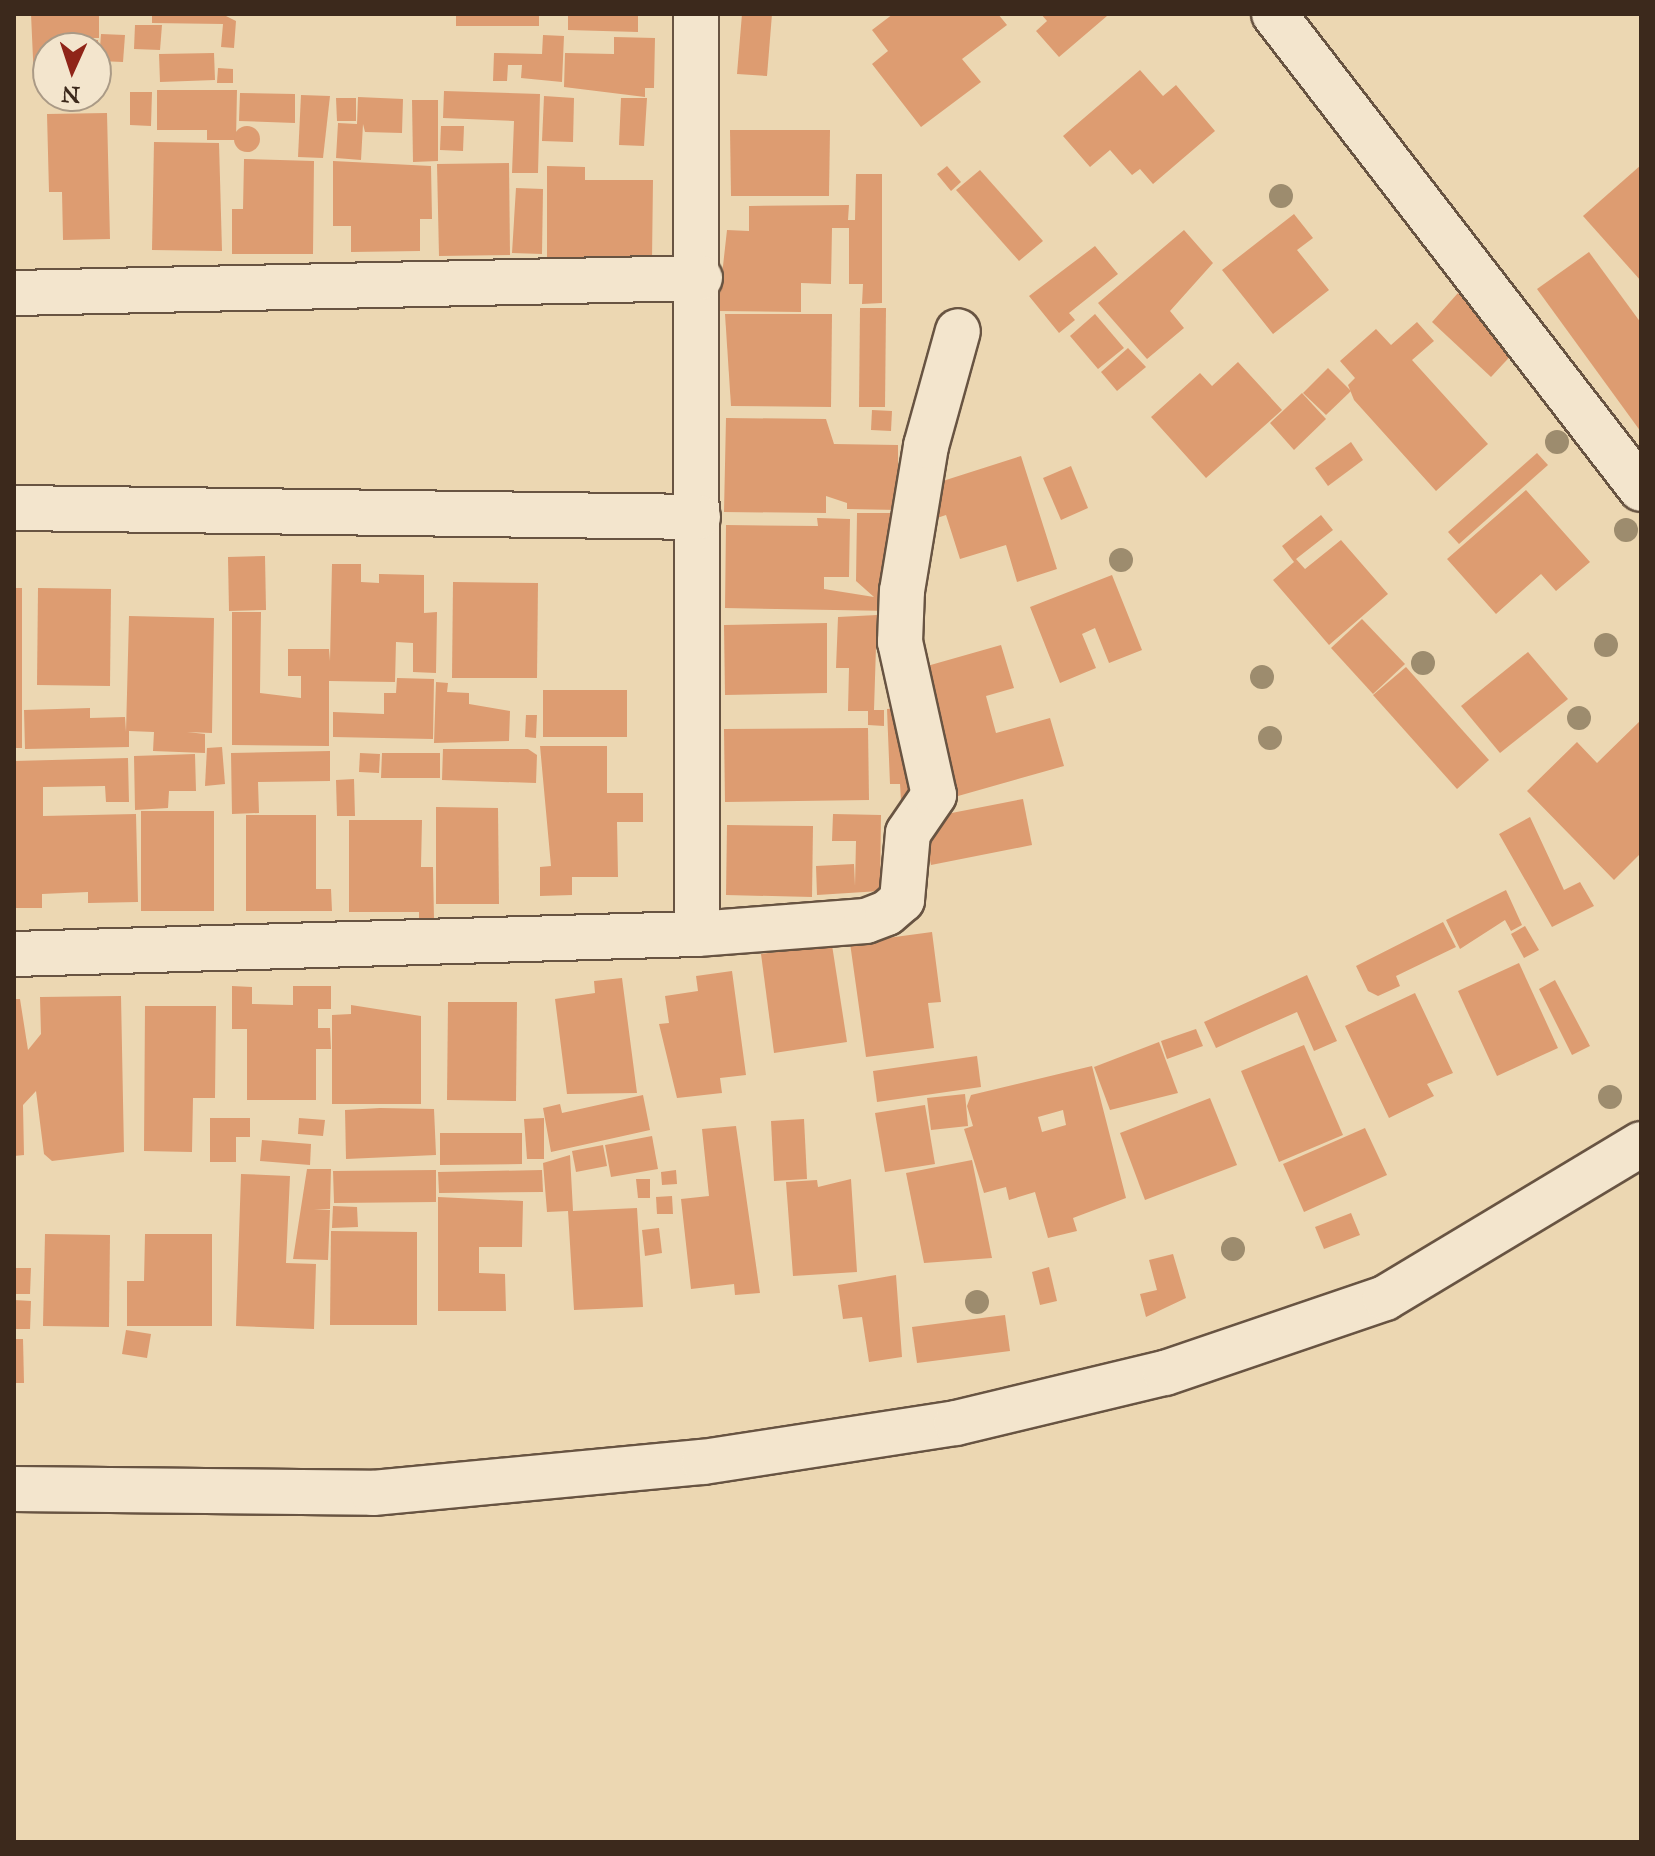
<!DOCTYPE html>
<style>
body{margin:0}
#map{position:relative;width:1655px;height:1856px;overflow:hidden;background:#ecd7b2;font-family:"IM FELL Great Primer",serif}
div>[style]{position:absolute}
[style*='--x']{left:calc(var(--x)*1px);top:calc(var(--y)*1px);width:calc(var(--w)*1px);rotate:calc(var(--a)*1deg)}
.building>*{inset:0;background:#dd9c71}
.round{border-radius:50%}
.roads{filter:drop-shadow(2px 0 #685442) drop-shadow(-2px 0 #685442) drop-shadow(0 2px #685442) drop-shadow(0 -2px #685442)}
.minor>*{height:44px;margin:-22px;padding:0 22px;transform-origin:22px;border-radius:22px;background:#f3e5cd}
.trees>*{width:24px;height:24px;margin:-12px;border-radius:50%;background:#9d8c6e}
span{translate:-50% -50%;white-space:nowrap;text-align:center;line-height:1.15;-webkit-text-stroke:6px #f3e5cd;paint-order:stroke}
.frame{position:absolute;inset:0;border:16px solid #3c291c;pointer-events:none}
.north{position:absolute;left:32px;top:32px;width:80px;height:80px;box-sizing:border-box;background:#f3e5cd;border:2px solid #aa9a86;border-radius:50%;rotate:183deg;font-size:22px;font-weight:700;line-height:32px;text-align:center;color:#3c291c}
.north::after{content:'';display:block;margin:auto;width:28px;height:36px;background:#8f2418;clip-path:polygon(50% 0,100% 100%,50% 72%,0 100%)}
</style>
<div id="map">
<div class="building">
<i style="clip-path:polygon(31px 14px,99px 14px,99px 38px,58px 38px,98px 40px,98px 48px,48px 48px,48px 81px,34px 81px)"></i>
<i style="clip-path:polygon(152px 14px,222px 14px,236px 21px,234px 48px,221px 47px,223px 24px,152px 23px)"></i>
<i style="clip-path:polygon(456px 14px,539px 14px,539px 26px,456px 26px)"></i>
<i style="clip-path:polygon(568px 14px,638px 14px,638px 32px,568px 30px)"></i>
<i style="clip-path:polygon(742px 14px,772px 14px,767px 76px,737px 74px)"></i>
<i style="clip-path:polygon(893px 14px,998px 14px,1007px 25px,962px 59px,981px 82px,921px 127px,872px 64px,888px 51px,872px 30px)"></i>
<i style="clip-path:polygon(1041px 14px,1106px 14px,1107px 16px,1059px 57px,1036px 31px,1047px 21px)"></i>
<i style="clip-path:polygon(135px 25px,162px 25px,160px 50px,134px 49px)"></i>
<i style="clip-path:polygon(101px 34px,125px 35px,123px 62px,99px 61px)"></i>
<i style="clip-path:polygon(543px 35px,564px 36px,562px 82px,521px 78px,522px 65px,508px 65px,507px 81px,493px 81px,494px 53px,542px 54px)"></i>
<i style="clip-path:polygon(614px 37px,655px 38px,654px 88px,645px 88px,645px 97px,564px 87px,565px 53px,614px 54px)"></i>
<i style="clip-path:polygon(214px 53px,215px 80px,160px 82px,159px 54px)"></i>
<i style="clip-path:polygon(218px 68px,233px 69px,233px 83px,217px 83px)"></i>
<i style="clip-path:polygon(1140px 70px,1163px 96px,1176px 85px,1215px 131px,1153px 184px,1140px 169px,1132px 175px,1110px 150px,1090px 167px,1063px 136px)"></i>
<i style="clip-path:polygon(157px 90px,237px 90px,236px 140px,207px 140px,207px 130px,157px 130px)"></i>
<i style="clip-path:polygon(444px 91px,540px 94px,538px 173px,512px 173px,514px 121px,443px 118px)"></i>
<i style="clip-path:polygon(130px 92px,152px 92px,151px 126px,130px 125px)"></i>
<i style="clip-path:polygon(240px 93px,295px 94px,295px 123px,239px 121px)"></i>
<i style="clip-path:polygon(301px 95px,330px 96px,323px 158px,298px 157px)"></i>
<i style="clip-path:polygon(544px 96px,574px 98px,573px 142px,542px 141px)"></i>
<i style="clip-path:polygon(358px 97px,403px 99px,402px 133px,365px 132px,363px 124px,361px 160px,336px 158px,338px 123px,357px 124px)"></i>
<i style="clip-path:polygon(336px 98px,356px 98px,356px 121px,337px 121px)"></i>
<i style="clip-path:polygon(621px 98px,647px 98px,644px 146px,619px 145px)"></i>
<i style="clip-path:polygon(412px 100px,438px 100px,438px 161px,413px 162px)"></i>
<i style="clip-path:polygon(107px 113px,110px 239px,63px 240px,62px 192px,49px 192px,47px 114px)"></i>
<i style="clip-path:polygon(441px 126px,464px 126px,463px 151px,440px 150px)"></i>
<i class="round" style="left:234px;top:126px;width:26px;height:26px"></i>
<i style="clip-path:polygon(730px 130px,830px 130px,829px 196px,731px 196px)"></i>
<i style="clip-path:polygon(154px 142px,219px 143px,222px 251px,152px 250px)"></i>
<i style="clip-path:polygon(244px 159px,314px 161px,313px 254px,232px 254px,232px 209px,243px 209px)"></i>
<i style="clip-path:polygon(333px 161px,431px 166px,432px 219px,420px 219px,420px 251px,351px 252px,351px 226px,333px 226px)"></i>
<i style="clip-path:polygon(509px 163px,510px 255px,439px 256px,437px 164px)"></i>
<i style="clip-path:polygon(1641px 165px,1641px 281px,1583px 216px)"></i>
<i style="clip-path:polygon(547px 166px,585px 167px,585px 180px,653px 180px,652px 261px,547px 260px)"></i>
<i style="clip-path:polygon(947px 166px,961px 182px,951px 191px,937px 174px)"></i>
<i style="clip-path:polygon(980px 170px,1043px 241px,1019px 261px,956px 190px)"></i>
<i style="clip-path:polygon(856px 174px,882px 174px,882px 303px,862px 304px,863px 284px,849px 284px,849px 228px,832px 228px,831px 284px,801px 283px,801px 312px,718px 311px,727px 230px,749px 231px,749px 206px,849px 205px,848px 220px,855px 220px)"></i>
<i style="clip-path:polygon(516px 188px,543px 189px,542px 254px,512px 253px)"></i>
<i style="clip-path:polygon(1294px 214px,1313px 238px,1297px 250px,1329px 290px,1273px 334px,1222px 270px)"></i>
<i style="clip-path:polygon(1184px 230px,1213px 263px,1170px 311px,1184px 328px,1147px 359px,1098px 303px)"></i>
<i style="clip-path:polygon(1095px 246px,1118px 274px,1069px 313px,1075px 320px,1059px 333px,1029px 296px)"></i>
<i style="clip-path:polygon(1589px 252px,1641px 323px,1641px 432px,1537px 289px)"></i>
<i style="clip-path:polygon(1458px 293px,1517px 349px,1491px 377px,1432px 322px)"></i>
<i style="clip-path:polygon(860px 308px,886px 308px,885px 407px,859px 407px)"></i>
<i style="clip-path:polygon(725px 314px,832px 314px,831px 407px,731px 406px)"></i>
<i style="clip-path:polygon(1095px 314px,1124px 348px,1098px 369px,1070px 336px)"></i>
<i style="clip-path:polygon(1417px 322px,1434px 341px,1412px 360px,1488px 444px,1436px 491px,1354px 400px,1348px 385px,1355px 378px,1340px 361px,1376px 329px,1391px 345px)"></i>
<i style="clip-path:polygon(1128px 348px,1146px 367px,1117px 391px,1101px 372px)"></i>
<i style="clip-path:polygon(1238px 362px,1282px 410px,1206px 478px,1151px 417px,1200px 373px,1212px 386px)"></i>
<i style="clip-path:polygon(1328px 368px,1351px 391px,1326px 415px,1303px 393px)"></i>
<i style="clip-path:polygon(1302px 393px,1326px 419px,1294px 450px,1270px 423px)"></i>
<i style="clip-path:polygon(872px 410px,892px 411px,891px 431px,871px 430px)"></i>
<i style="clip-path:polygon(726px 418px,826px 419px,834px 444px,898px 445px,898px 510px,847px 509px,847px 503px,826px 496px,826px 513px,724px 512px)"></i>
<i style="clip-path:polygon(1351px 442px,1363px 460px,1328px 486px,1315px 468px)"></i>
<i style="clip-path:polygon(1537px 453px,1548px 465px,1459px 544px,1448px 532px)"></i>
<i style="clip-path:polygon(1021px 456px,1057px 569px,1017px 582px,1006px 545px,960px 559px,946px 515px,934px 519px,924px 487px)"></i>
<i style="clip-path:polygon(1071px 466px,1088px 508px,1061px 520px,1043px 478px)"></i>
<i style="clip-path:polygon(1526px 490px,1590px 562px,1556px 591px,1541px 574px,1496px 614px,1447px 559px)"></i>
<i style="clip-path:polygon(857px 513px,894px 513px,892px 611px,725px 608px,726px 525px,818px 526px,817px 518px,850px 519px,849px 577px,824px 577px,824px 589px,874px 597px,856px 581px)"></i>
<i style="clip-path:polygon(1321px 515px,1333px 530px,1296px 559px,1305px 569px,1341px 540px,1388px 594px,1329px 645px,1273px 580px,1294px 562px,1282px 546px)"></i>
<i style="clip-path:polygon(265px 556px,266px 610px,229px 611px,228px 557px)"></i>
<i style="clip-path:polygon(332px 564px,361px 564px,361px 582px,379px 583px,379px 574px,424px 575px,424px 613px,437px 612px,436px 673px,413px 672px,413px 643px,396px 642px,395px 682px,329px 681px,329px 746px,232px 745px,232px 612px,261px 612px,260px 693px,301px 698px,301px 676px,288px 676px,288px 649px,329px 649px,330px 661px)"></i>
<i style="clip-path:polygon(1112px 575px,1142px 650px,1109px 663px,1095px 628px,1082px 634px,1096px 668px,1060px 683px,1030px 607px)"></i>
<i style="clip-path:polygon(453px 582px,538px 583px,537px 678px,452px 678px)"></i>
<i style="clip-path:polygon(14px 588px,22px 588px,22px 748px,14px 748px)"></i>
<i style="clip-path:polygon(38px 588px,111px 589px,110px 686px,37px 685px)"></i>
<i style="clip-path:polygon(877px 615px,874px 710px,884px 710px,884px 726px,868px 725px,868px 711px,848px 711px,849px 668px,836px 668px,838px 617px)"></i>
<i style="clip-path:polygon(129px 616px,214px 618px,212px 733px,187px 732px,205px 734px,205px 753px,153px 751px,154px 732px,129px 731px,129px 747px,25px 749px,24px 710px,90px 708px,90px 718px,125px 717px,126px 732px)"></i>
<i style="clip-path:polygon(1362px 619px,1405px 664px,1373px 694px,1331px 648px)"></i>
<i style="clip-path:polygon(827px 623px,827px 693px,725px 695px,724px 625px)"></i>
<i style="clip-path:polygon(1001px 645px,1014px 688px,986px 696px,996px 733px,1050px 718px,1064px 766px,951px 798px,913px 670px)"></i>
<i style="clip-path:polygon(1528px 652px,1568px 699px,1500px 753px,1461px 706px)"></i>
<i style="clip-path:polygon(1406px 667px,1489px 760px,1457px 789px,1373px 695px)"></i>
<i style="clip-path:polygon(397px 678px,434px 679px,433px 739px,333px 737px,333px 712px,384px 714px,384px 693px,396px 693px)"></i>
<i style="clip-path:polygon(436px 682px,448px 683px,447px 692px,469px 693px,469px 704px,510px 711px,509px 741px,434px 743px)"></i>
<i style="clip-path:polygon(543px 690px,627px 690px,627px 737px,543px 737px)"></i>
<i style="clip-path:polygon(918px 707px,923px 816px,902px 817px,900px 784px,890px 784px,887px 709px)"></i>
<i style="clip-path:polygon(526px 715px,537px 715px,536px 738px,525px 737px)"></i>
<i style="clip-path:polygon(1641px 720px,1641px 853px,1614px 880px,1527px 791px,1577px 742px,1597px 763px)"></i>
<i style="clip-path:polygon(868px 728px,869px 800px,725px 802px,724px 729px)"></i>
<i style="clip-path:polygon(540px 746px,607px 746px,607px 793px,643px 793px,643px 822px,617px 822px,618px 877px,572px 877px,572px 895px,540px 896px,540px 867px,551px 866px)"></i>
<i style="clip-path:polygon(222px 747px,225px 784px,205px 786px,207px 748px)"></i>
<i style="clip-path:polygon(443px 749px,528px 749px,537px 755px,536px 783px,442px 780px)"></i>
<i style="clip-path:polygon(330px 751px,330px 781px,258px 782px,259px 813px,232px 814px,231px 753px)"></i>
<i style="clip-path:polygon(360px 753px,380px 754px,379px 773px,359px 772px)"></i>
<i style="clip-path:polygon(382px 753px,440px 753px,440px 778px,381px 778px)"></i>
<i style="clip-path:polygon(195px 754px,196px 791px,169px 791px,168px 808px,135px 810px,134px 756px)"></i>
<i style="clip-path:polygon(128px 758px,129px 802px,106px 802px,105px 786px,43px 787px,43px 816px,136px 814px,138px 902px,88px 903px,88px 892px,42px 894px,42px 908px,14px 908px,14px 761px)"></i>
<i style="clip-path:polygon(354px 779px,355px 816px,337px 816px,336px 780px)"></i>
<i style="clip-path:polygon(1023px 799px,1032px 845px,931px 865px,921px 819px)"></i>
<i style="clip-path:polygon(436px 807px,498px 808px,499px 904px,436px 904px)"></i>
<i style="clip-path:polygon(141px 811px,214px 811px,214px 911px,141px 911px)"></i>
<i style="clip-path:polygon(833px 814px,881px 815px,880px 891px,817px 895px,816px 866px,854px 864px,855px 886px,856px 841px,832px 841px)"></i>
<i style="clip-path:polygon(246px 815px,316px 815px,316px 889px,331px 889px,332px 911px,246px 911px)"></i>
<i style="clip-path:polygon(1530px 817px,1564px 890px,1580px 882px,1594px 906px,1552px 927px,1499px 834px)"></i>
<i style="clip-path:polygon(349px 820px,422px 820px,421px 867px,433px 867px,434px 919px,419px 919px,419px 912px,349px 912px)"></i>
<i style="clip-path:polygon(727px 825px,813px 826px,812px 897px,726px 895px)"></i>
<i style="clip-path:polygon(1506px 890px,1522px 925px,1511px 931px,1505px 920px,1460px 949px,1446px 920px)"></i>
<i style="clip-path:polygon(1443px 922px,1456px 947px,1396px 976px,1400px 986px,1378px 996px,1368px 991px,1356px 966px)"></i>
<i style="clip-path:polygon(1525px 926px,1539px 950px,1524px 958px,1511px 934px)"></i>
<i style="clip-path:polygon(932px 932px,941px 1002px,928px 1003px,934px 1048px,866px 1057px,850px 943px)"></i>
<i style="clip-path:polygon(832px 945px,847px 1042px,774px 1053px,761px 954px)"></i>
<i style="clip-path:polygon(1519px 963px,1558px 1048px,1497px 1076px,1458px 991px)"></i>
<i style="clip-path:polygon(732px 971px,746px 1075px,720px 1078px,722px 1093px,677px 1098px,659px 1024px,669px 1023px,665px 996px,698px 991px,696px 976px)"></i>
<i style="clip-path:polygon(1307px 975px,1337px 1041px,1314px 1051px,1297px 1012px,1216px 1048px,1204px 1022px)"></i>
<i style="clip-path:polygon(622px 978px,637px 1093px,567px 1094px,555px 999px,595px 993px,594px 981px)"></i>
<i style="clip-path:polygon(1555px 980px,1590px 1046px,1572px 1055px,1539px 989px)"></i>
<i style="clip-path:polygon(232px 986px,252px 987px,252px 1004px,293px 1005px,293px 986px,331px 986px,331px 1009px,318px 1009px,318px 1028px,330px 1028px,331px 1049px,316px 1049px,316px 1100px,247px 1100px,247px 1029px,232px 1029px)"></i>
<i style="clip-path:polygon(1415px 993px,1453px 1073px,1427px 1084px,1434px 1096px,1389px 1118px,1345px 1026px)"></i>
<i style="clip-path:polygon(121px 996px,124px 1152px,52px 1161px,44px 1154px,36px 1091px,23px 1105px,24px 1155px,14px 1156px,14px 999px,20px 999px,28px 1050px,41px 1034px,40px 997px)"></i>
<i style="clip-path:polygon(448px 1002px,517px 1002px,516px 1101px,447px 1100px)"></i>
<i style="clip-path:polygon(351px 1005px,421px 1016px,421px 1104px,332px 1104px,332px 1015px,351px 1014px)"></i>
<i style="clip-path:polygon(145px 1006px,216px 1006px,215px 1098px,193px 1098px,192px 1152px,144px 1151px)"></i>
<i style="clip-path:polygon(1196px 1029px,1203px 1046px,1167px 1059px,1161px 1041px)"></i>
<i style="clip-path:polygon(1159px 1042px,1178px 1093px,1110px 1110px,1094px 1067px)"></i>
<i style="clip-path:polygon(1304px 1045px,1343px 1135px,1279px 1162px,1241px 1071px)"></i>
<i style="clip-path:polygon(977px 1056px,981px 1087px,877px 1102px,873px 1071px)"></i>
<i style="clip-path:polygon(evenodd,1092px 1066px,1126px 1198px,1073px 1218px,1077px 1231px,1048px 1238px,1035px 1192px,1009px 1200px,1006px 1187px,984px 1193px,964px 1129px,973px 1126px,967px 1106px,971px 1095px,1092px 1066px,1063px 1110px,1066px 1125px,1042px 1132px,1038px 1117px,1063px 1110px)"></i>
<i style="clip-path:polygon(965px 1094px,968px 1126px,931px 1130px,927px 1098px)"></i>
<i style="clip-path:polygon(643px 1095px,650px 1130px,551px 1152px,543px 1108px,560px 1104px,562px 1113px)"></i>
<i style="clip-path:polygon(1210px 1098px,1237px 1165px,1145px 1200px,1120px 1133px)"></i>
<i style="clip-path:polygon(925px 1105px,935px 1164px,885px 1172px,875px 1113px)"></i>
<i style="clip-path:polygon(380px 1108px,434px 1109px,436px 1155px,346px 1159px,345px 1110px)"></i>
<i style="clip-path:polygon(210px 1118px,250px 1118px,250px 1137px,236px 1137px,236px 1162px,210px 1162px)"></i>
<i style="clip-path:polygon(299px 1118px,325px 1120px,323px 1136px,298px 1134px)"></i>
<i style="clip-path:polygon(544px 1118px,544px 1159px,527px 1159px,524px 1119px)"></i>
<i style="clip-path:polygon(804px 1119px,807px 1179px,774px 1181px,771px 1121px)"></i>
<i style="clip-path:polygon(736px 1126px,760px 1293px,735px 1295px,734px 1284px,691px 1289px,681px 1199px,709px 1196px,702px 1129px)"></i>
<i style="clip-path:polygon(1365px 1128px,1387px 1175px,1304px 1212px,1283px 1164px)"></i>
<i style="clip-path:polygon(440px 1133px,522px 1133px,522px 1164px,440px 1165px)"></i>
<i style="clip-path:polygon(652px 1136px,658px 1169px,611px 1177px,605px 1145px)"></i>
<i style="clip-path:polygon(262px 1140px,311px 1144px,310px 1165px,260px 1161px)"></i>
<i style="clip-path:polygon(603px 1145px,607px 1166px,576px 1172px,572px 1151px)"></i>
<i style="clip-path:polygon(570px 1155px,573px 1211px,637px 1208px,643px 1307px,574px 1310px,568px 1211px,547px 1212px,543px 1163px)"></i>
<i style="clip-path:polygon(972px 1160px,992px 1258px,924px 1263px,906px 1173px)"></i>
<i style="clip-path:polygon(307px 1169px,331px 1169px,330px 1209px,314px 1209px,330px 1210px,328px 1260px,293px 1259px)"></i>
<i style="clip-path:polygon(436px 1170px,436px 1202px,334px 1203px,333px 1171px)"></i>
<i style="clip-path:polygon(542px 1170px,543px 1192px,439px 1193px,438px 1172px)"></i>
<i style="clip-path:polygon(676px 1170px,677px 1184px,662px 1185px,661px 1172px)"></i>
<i style="clip-path:polygon(241px 1174px,290px 1176px,286px 1263px,316px 1264px,314px 1329px,236px 1326px)"></i>
<i style="clip-path:polygon(636px 1179px,650px 1179px,650px 1198px,638px 1198px)"></i>
<i style="clip-path:polygon(851px 1179px,857px 1272px,793px 1276px,786px 1182px,817px 1180px,818px 1187px)"></i>
<i style="clip-path:polygon(672px 1196px,673px 1214px,657px 1214px,656px 1197px)"></i>
<i style="clip-path:polygon(438px 1197px,523px 1201px,522px 1247px,479px 1247px,479px 1273px,505px 1274px,506px 1311px,438px 1311px)"></i>
<i style="clip-path:polygon(333px 1206px,357px 1207px,358px 1227px,332px 1228px)"></i>
<i style="clip-path:polygon(1351px 1213px,1360px 1235px,1324px 1249px,1315px 1227px)"></i>
<i style="clip-path:polygon(659px 1228px,662px 1253px,645px 1256px,642px 1230px)"></i>
<i style="clip-path:polygon(331px 1231px,417px 1232px,417px 1325px,330px 1325px)"></i>
<i style="clip-path:polygon(45px 1234px,110px 1235px,109px 1327px,43px 1326px)"></i>
<i style="clip-path:polygon(145px 1234px,212px 1234px,212px 1326px,127px 1326px,127px 1281px,144px 1281px)"></i>
<i style="clip-path:polygon(1173px 1254px,1186px 1298px,1146px 1317px,1140px 1294px,1157px 1290px,1149px 1260px)"></i>
<i style="clip-path:polygon(1049px 1267px,1057px 1301px,1040px 1305px,1032px 1272px)"></i>
<i style="clip-path:polygon(14px 1268px,31px 1268px,30px 1294px,14px 1294px)"></i>
<i style="clip-path:polygon(896px 1275px,902px 1357px,869px 1362px,862px 1317px,843px 1319px,838px 1285px)"></i>
<i style="clip-path:polygon(14px 1300px,31px 1301px,30px 1329px,14px 1329px)"></i>
<i style="clip-path:polygon(1005px 1315px,1010px 1351px,917px 1363px,912px 1327px)"></i>
<i style="clip-path:polygon(126px 1330px,151px 1334px,147px 1358px,122px 1354px)"></i>
<i style="clip-path:polygon(14px 1339px,23px 1339px,24px 1383px,14px 1383px)"></i>
</div>
<div class="roads">
<div class="minor">
<i style="--x:696;--y:14;--w:920;--a:89.94"></i>
<i style="--x:1274;--y:14;--w:600;--a:52.31"></i>
<i style="--x:14;--y:293;--w:686;--a:-1.25"></i>
<i style="--x:14;--y:508;--w:684;--a:0.75"></i>
<i style="--x:14;--y:954;--w:683;--a:-1.68"></i>
<i style="--x:697;--y:934;--w:169;--a:-4.4"></i>
<i style="--x:866;--y:921;--w:22;--a:-21"></i>
<i style="--x:887;--y:913;--w:20;--a:-41"></i>
<i style="--x:902;--y:900;--w:67;--a:-84.9"></i>
<i style="--x:908;--y:833;--w:46;--a:-55.6"></i>
<i style="--x:934;--y:795;--w:157;--a:-102.5"></i>
<i style="--x:900;--y:642;--w:51;--a:-87.8"></i>
<i style="--x:902;--y:591;--w:147;--a:-80.6"></i>
<i style="--x:926;--y:446;--w:119;--a:-74.5"></i>
<i style="--x:14;--y:1489;--w:359;--a:0.6"></i>
<i style="--x:373;--y:1493;--w:332;--a:-5.4"></i>
<i style="--x:704;--y:1462;--w:255;--a:-8.8"></i>
<i style="--x:956;--y:1423;--w:215;--a:-13.5"></i>
<i style="--x:1165;--y:1373;--w:232;--a:-18.8"></i>
<i style="--x:1385;--y:1298;--w:299;--a:-31"></i>
</div>
</div>
<div class="trees">
<i style="left:1281px;top:196px"></i>
<i style="left:1557px;top:442px"></i>
<i style="left:1626px;top:530px"></i>
<i style="left:1121px;top:560px"></i>
<i style="left:1606px;top:645px"></i>
<i style="left:1423px;top:663px"></i>
<i style="left:1262px;top:677px"></i>
<i style="left:1579px;top:718px"></i>
<i style="left:1270px;top:738px"></i>
<i style="left:1610px;top:1097px"></i>
<i style="left:1233px;top:1249px"></i>
<i style="left:977px;top:1302px"></i>
</div>
<div class="frame"></div>
<div class="north">N</div>
</div>
